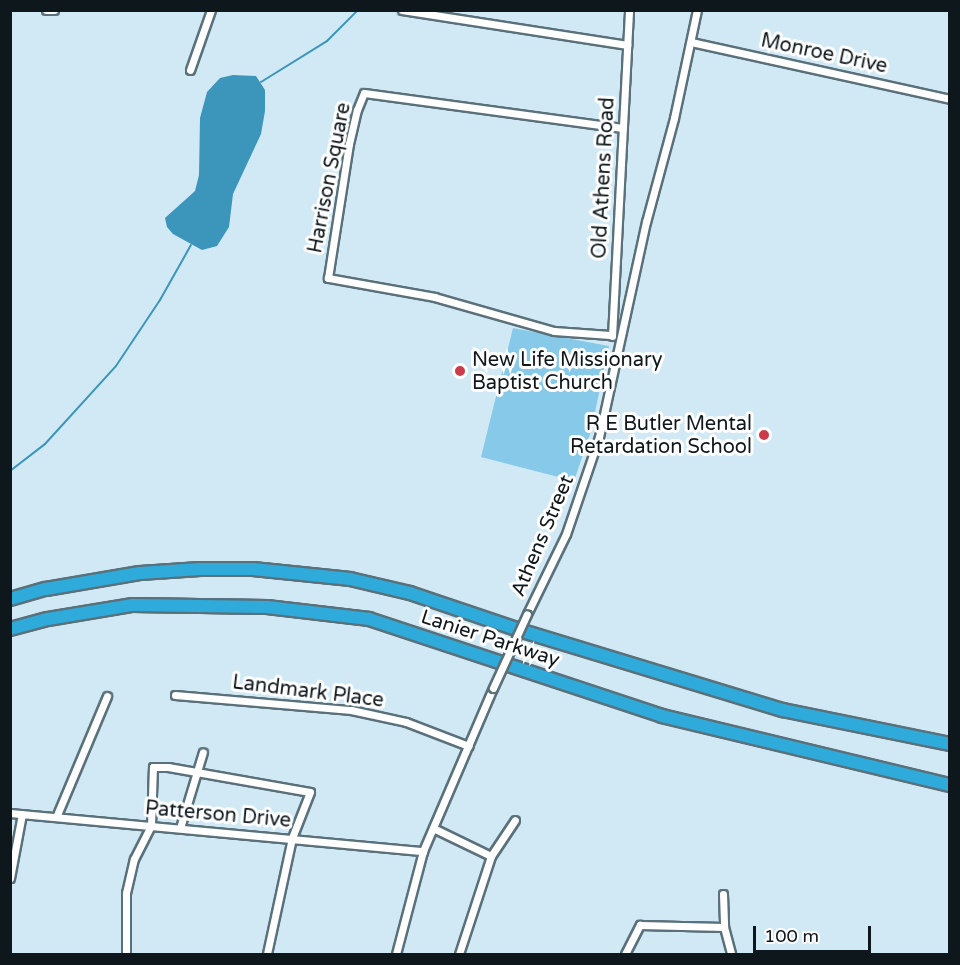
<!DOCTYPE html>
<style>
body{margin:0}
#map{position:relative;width:960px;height:965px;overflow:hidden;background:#d1e9f5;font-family:"Varela Round",sans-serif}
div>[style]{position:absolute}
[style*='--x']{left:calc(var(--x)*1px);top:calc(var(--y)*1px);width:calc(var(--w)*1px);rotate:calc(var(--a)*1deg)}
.green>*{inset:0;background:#86c9e9}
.water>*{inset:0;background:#3c95bb}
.stream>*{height:2px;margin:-1px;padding:0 1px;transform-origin:1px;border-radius:1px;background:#3c95bb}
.roads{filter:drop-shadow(2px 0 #5a707a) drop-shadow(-2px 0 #5a707a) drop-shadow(0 2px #5a707a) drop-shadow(0 -2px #5a707a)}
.minor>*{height:7px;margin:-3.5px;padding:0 3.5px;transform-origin:3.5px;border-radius:3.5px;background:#fff}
.motorway>*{height:12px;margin:-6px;padding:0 6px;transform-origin:6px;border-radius:6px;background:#2fabdb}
.bridges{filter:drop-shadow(2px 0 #5a707a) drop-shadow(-2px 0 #5a707a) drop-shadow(0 2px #5a707a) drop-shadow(0 -2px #5a707a)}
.minor-bridge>*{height:7px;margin:-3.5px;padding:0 3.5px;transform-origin:3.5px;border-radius:3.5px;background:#fff}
.dots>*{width:16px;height:16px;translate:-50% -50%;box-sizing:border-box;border:3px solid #fff;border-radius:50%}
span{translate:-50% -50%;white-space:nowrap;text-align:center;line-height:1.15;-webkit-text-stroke:6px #fff;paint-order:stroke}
.street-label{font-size:20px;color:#0e171b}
.poi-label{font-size:20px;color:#0e171b}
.left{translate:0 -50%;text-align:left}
.right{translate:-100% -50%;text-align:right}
.frame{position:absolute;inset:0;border:12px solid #0e171b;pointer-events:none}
.scale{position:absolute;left:753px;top:926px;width:118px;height:27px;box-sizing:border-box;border:3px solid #0e171b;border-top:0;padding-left:8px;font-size:18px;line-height:21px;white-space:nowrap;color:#0e171b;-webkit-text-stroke:4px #fff;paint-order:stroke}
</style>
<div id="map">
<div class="green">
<i style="clip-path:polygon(513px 328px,609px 346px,591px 431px,574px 481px,481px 457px)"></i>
</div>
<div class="water">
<i style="clip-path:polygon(233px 75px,256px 76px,265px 90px,265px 111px,261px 134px,233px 194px,229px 227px,217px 246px,202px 250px,173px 234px,167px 227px,165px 218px,195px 191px,199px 175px,200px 118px,207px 92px,220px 78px)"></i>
</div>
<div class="stream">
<i style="--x:261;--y:82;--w:78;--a:-31.8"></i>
<i style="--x:327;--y:41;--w:44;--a:-45"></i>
<i style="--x:10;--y:471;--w:44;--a:-37.6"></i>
<i style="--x:45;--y:444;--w:105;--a:-47.7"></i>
<i style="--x:116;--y:366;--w:79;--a:-56.3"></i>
<i style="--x:160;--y:300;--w:63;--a:-60.6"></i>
</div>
<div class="roads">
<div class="minor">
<i style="--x:46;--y:10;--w:8;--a:0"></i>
<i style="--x:402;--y:10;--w:228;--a:8.8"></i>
<i style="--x:691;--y:42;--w:265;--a:12.4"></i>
<i style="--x:190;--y:70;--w:64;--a:-70.7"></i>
<i style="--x:610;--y:335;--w:56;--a:-175.9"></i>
<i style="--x:554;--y:331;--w:124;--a:-164.1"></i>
<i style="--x:435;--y:297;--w:109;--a:-169.9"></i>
<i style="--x:328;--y:278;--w:136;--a:-81.1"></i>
<i style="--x:349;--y:144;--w:35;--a:-77"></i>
<i style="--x:357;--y:110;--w:18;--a:-68"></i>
<i style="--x:364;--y:93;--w:261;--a:7.7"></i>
<i style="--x:612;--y:336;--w:326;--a:-87"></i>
<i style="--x:527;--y:614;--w:89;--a:-64"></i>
<i style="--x:566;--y:534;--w:102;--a:-71.2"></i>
<i style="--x:599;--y:437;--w:220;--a:-77.7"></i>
<i style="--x:646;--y:222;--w:108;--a:-74.9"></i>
<i style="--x:674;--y:118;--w:110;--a:-78"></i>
<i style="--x:175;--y:695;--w:177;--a:4.9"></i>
<i style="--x:351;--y:710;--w:56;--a:12.3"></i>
<i style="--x:406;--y:722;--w:67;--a:20.9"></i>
<i style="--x:10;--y:813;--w:415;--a:5.3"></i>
<i style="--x:57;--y:815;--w:129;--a:-67.2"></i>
<i style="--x:180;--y:828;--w:79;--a:-73.2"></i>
<i style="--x:433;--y:828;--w:64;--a:25.8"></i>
<i style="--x:10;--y:878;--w:65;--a:-79.4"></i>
<i style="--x:723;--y:894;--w:33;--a:88"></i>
<i style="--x:724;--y:927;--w:28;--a:75"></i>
<i style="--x:126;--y:954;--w:61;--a:-90"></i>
<i style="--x:126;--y:893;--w:35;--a:-77"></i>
<i style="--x:134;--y:859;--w:37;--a:-63"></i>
<i style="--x:151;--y:826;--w:59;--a:-88.1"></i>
<i style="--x:153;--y:767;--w:15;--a:0"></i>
<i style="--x:168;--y:767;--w:144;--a:10"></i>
<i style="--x:310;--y:792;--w:49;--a:111.4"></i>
<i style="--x:292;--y:838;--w:119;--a:102.2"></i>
<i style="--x:396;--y:954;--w:106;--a:-75.3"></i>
<i style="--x:423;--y:851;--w:177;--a:-66.8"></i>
<i style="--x:459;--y:954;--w:103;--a:-71.9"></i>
<i style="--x:491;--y:856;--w:43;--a:-56.3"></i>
<i style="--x:625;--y:954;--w:33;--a:-63"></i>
<i style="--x:640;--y:925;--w:84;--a:1.4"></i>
</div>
<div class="motorway">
<i style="--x:10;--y:599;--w:37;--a:-16"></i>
<i style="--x:46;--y:589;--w:95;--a:-9.7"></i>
<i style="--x:140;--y:573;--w:60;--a:-3.8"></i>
<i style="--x:200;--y:569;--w:53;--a:0"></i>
<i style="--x:253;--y:569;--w:98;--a:5.9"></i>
<i style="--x:350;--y:579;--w:62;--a:13.1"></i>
<i style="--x:410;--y:593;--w:115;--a:18.7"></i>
<i style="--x:519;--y:630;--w:276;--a:16.9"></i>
<i style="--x:783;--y:710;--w:170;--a:11.5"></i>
<i style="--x:10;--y:629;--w:39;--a:-15"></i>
<i style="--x:48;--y:619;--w:86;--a:-9.4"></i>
<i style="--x:133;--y:605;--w:134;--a:0.9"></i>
<i style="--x:267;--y:607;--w:103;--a:6.7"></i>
<i style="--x:369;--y:619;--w:309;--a:18.3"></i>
<i style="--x:662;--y:716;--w:296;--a:13.5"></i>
</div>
</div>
<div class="bridges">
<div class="minor-bridge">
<i style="--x:493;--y:688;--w:81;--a:-65.3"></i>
</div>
</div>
<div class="dots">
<i style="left:460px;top:371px;background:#cc3b4a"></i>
<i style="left:764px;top:435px;background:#cc3b4a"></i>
</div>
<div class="street-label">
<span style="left:824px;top:54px;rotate:12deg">Monroe Drive</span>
<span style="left:330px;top:178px;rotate:-79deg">Harrison Square</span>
<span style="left:604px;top:178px;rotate:-87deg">Old Athens Road</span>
<span style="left:543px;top:536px;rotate:-67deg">Athens Street</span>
<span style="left:490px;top:639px;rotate:18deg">Lanier Parkway</span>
<span style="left:308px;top:692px;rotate:7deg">Landmark Place</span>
<span style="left:218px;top:815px;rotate:5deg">Patterson Drive</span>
</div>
<div class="poi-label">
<span class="left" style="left:472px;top:372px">New Life Missionary<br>Baptist Church</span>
<span class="right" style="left:752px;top:436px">R E Butler Mental<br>Retardation School</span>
</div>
<div class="frame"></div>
<div class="scale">100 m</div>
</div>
